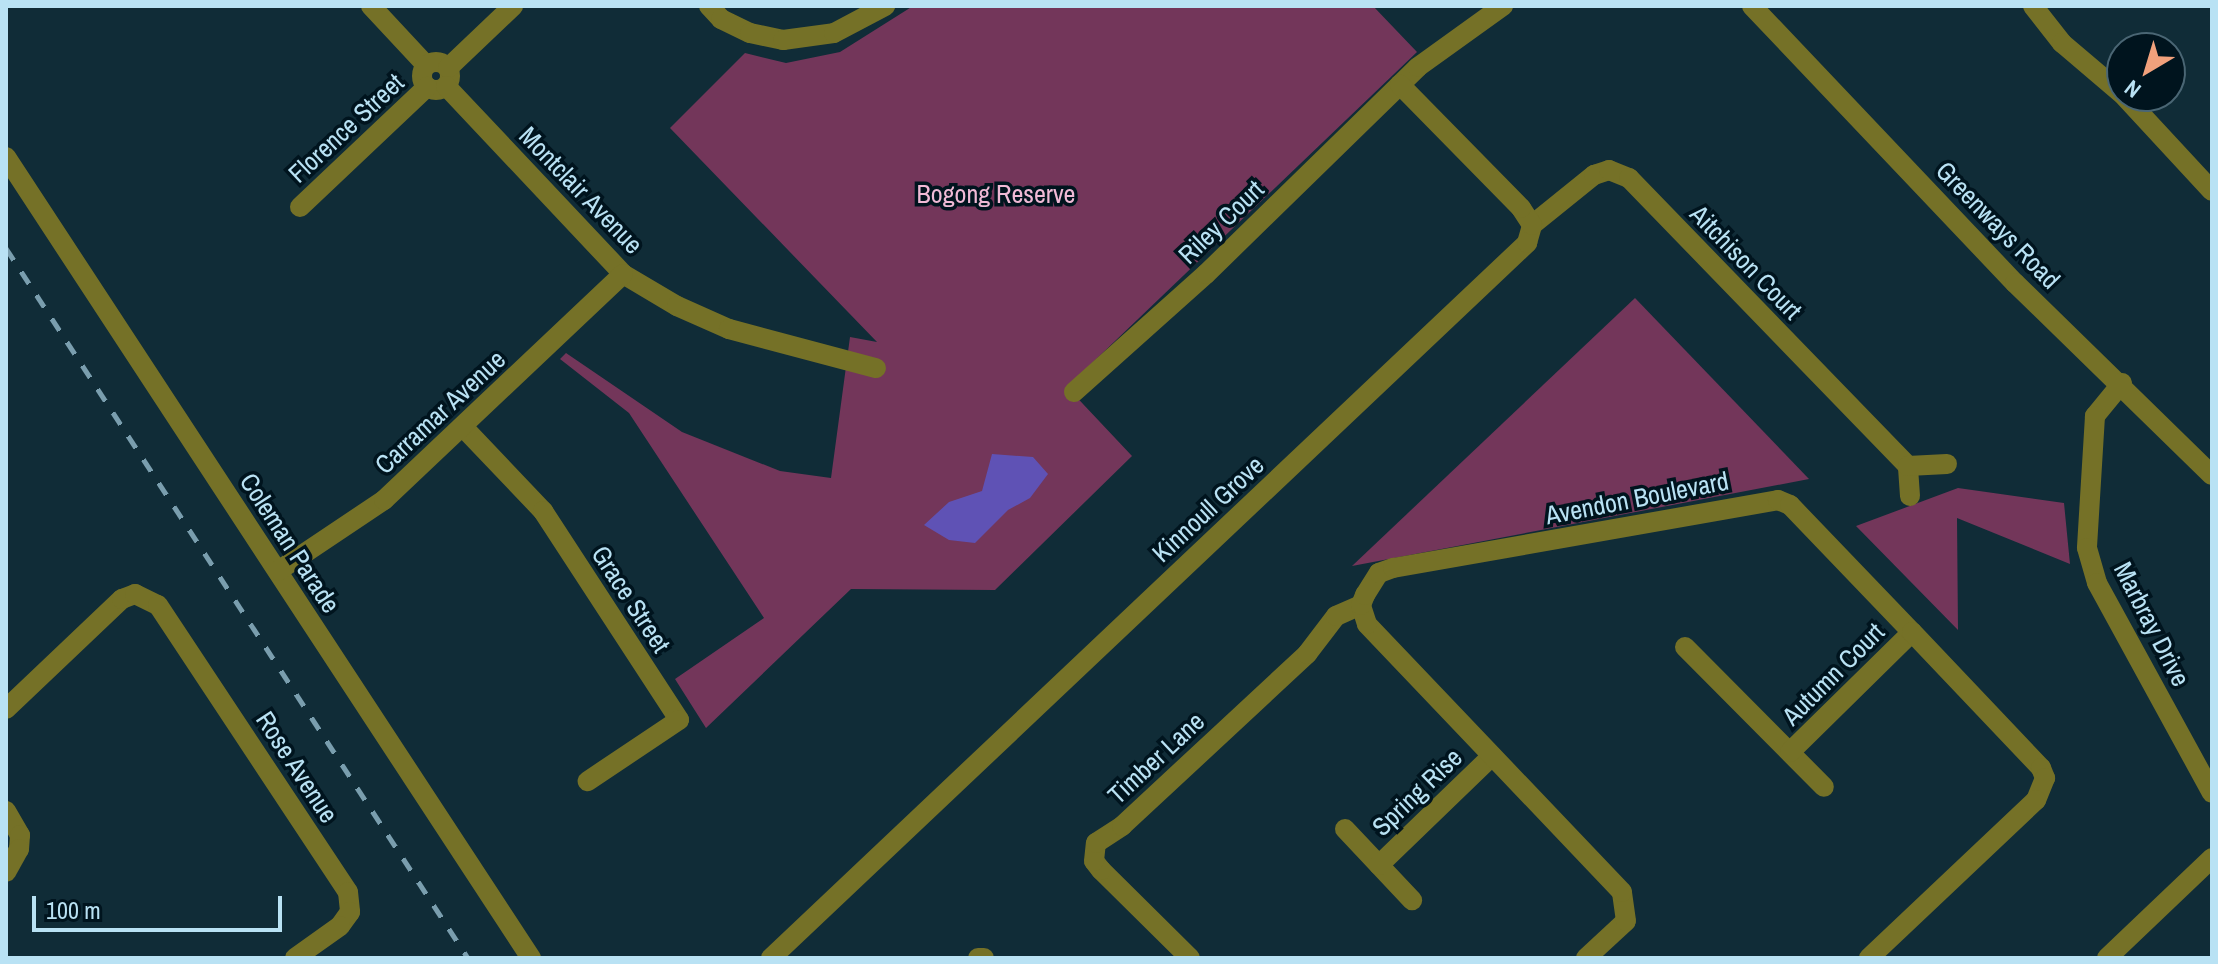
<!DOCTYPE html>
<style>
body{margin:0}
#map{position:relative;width:2218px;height:964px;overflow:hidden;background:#102c37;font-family:"Archivo Narrow",sans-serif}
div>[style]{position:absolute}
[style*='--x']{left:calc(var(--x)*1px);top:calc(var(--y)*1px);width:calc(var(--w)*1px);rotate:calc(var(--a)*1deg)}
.green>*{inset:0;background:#73365a}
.water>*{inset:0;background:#5f52b5}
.minor>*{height:20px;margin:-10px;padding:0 10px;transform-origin:10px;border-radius:10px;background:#757127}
.minor>.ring{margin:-10px;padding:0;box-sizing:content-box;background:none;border:20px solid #757127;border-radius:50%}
.rail>*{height:5px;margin-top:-2.5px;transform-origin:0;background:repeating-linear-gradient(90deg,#7a9eae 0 14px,transparent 0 28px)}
span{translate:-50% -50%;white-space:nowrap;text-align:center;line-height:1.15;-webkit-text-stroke:7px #00141e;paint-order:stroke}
.street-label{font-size:26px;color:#b9e2f4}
.park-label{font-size:26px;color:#f0bad6}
.frame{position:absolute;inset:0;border:8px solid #b9e2f4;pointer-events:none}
.north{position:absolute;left:2106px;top:32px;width:80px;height:80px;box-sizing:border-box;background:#00141e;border:2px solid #4a6674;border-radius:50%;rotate:218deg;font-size:22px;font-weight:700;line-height:32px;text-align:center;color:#b9e2f4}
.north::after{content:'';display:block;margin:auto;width:28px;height:36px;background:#f1a17c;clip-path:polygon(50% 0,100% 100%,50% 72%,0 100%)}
.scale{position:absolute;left:32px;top:896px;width:250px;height:36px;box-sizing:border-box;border:4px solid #b9e2f4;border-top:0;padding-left:10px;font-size:24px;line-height:28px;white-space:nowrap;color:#b9e2f4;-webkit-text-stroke:6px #00141e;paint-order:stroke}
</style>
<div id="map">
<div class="green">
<i style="clip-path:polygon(913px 6px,1373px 6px,1417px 52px,1067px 387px,1132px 456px,995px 590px,851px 589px,706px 728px,675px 679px,764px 618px,629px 413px,560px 359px,566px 353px,682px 432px,780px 471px,831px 478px,850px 337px,877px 342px,670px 128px,745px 53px,786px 63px,840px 52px)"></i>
<i style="clip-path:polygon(1635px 298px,1809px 479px,1352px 566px)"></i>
<i style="clip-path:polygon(1958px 488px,2064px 503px,2070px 564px,1957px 518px,1958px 630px,1856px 526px)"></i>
</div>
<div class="water">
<i style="clip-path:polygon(992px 454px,1033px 457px,1048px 474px,1030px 498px,1008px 510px,975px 543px,949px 540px,924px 525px,949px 502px,982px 491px)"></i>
</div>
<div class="minor">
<i style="--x:371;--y:6;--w:81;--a:47"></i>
<i style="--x:709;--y:6;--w:18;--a:47"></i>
<i style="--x:721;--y:19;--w:32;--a:26"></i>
<i style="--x:750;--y:33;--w:34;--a:12"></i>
<i style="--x:783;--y:40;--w:51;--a:-7.8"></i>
<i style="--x:834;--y:33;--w:58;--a:-27.9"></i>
<i style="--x:1752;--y:6;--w:382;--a:46.5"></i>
<i style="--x:2015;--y:283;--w:275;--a:44.3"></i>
<i style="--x:2033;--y:6;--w:47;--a:51.9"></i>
<i style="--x:2062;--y:43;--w:79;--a:40.4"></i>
<i class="ring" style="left:422px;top:62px;width:8px;height:8px"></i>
<i style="--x:448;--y:68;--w:90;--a:-43.6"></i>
<i style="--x:446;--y:86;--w:258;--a:46.7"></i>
<i style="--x:623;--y:274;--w:63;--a:30.7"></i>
<i style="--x:677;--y:306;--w:57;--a:23.9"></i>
<i style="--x:729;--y:329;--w:152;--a:14.9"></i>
<i style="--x:2124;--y:96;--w:129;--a:47.2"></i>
<i style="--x:6;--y:157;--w:958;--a:56.76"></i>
<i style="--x:300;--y:207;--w:175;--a:-43.4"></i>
<i style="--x:1532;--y:225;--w:80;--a:-38.9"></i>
<i style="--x:1594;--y:175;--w:16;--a:-18"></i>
<i style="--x:1609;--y:170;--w:22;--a:22"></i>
<i style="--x:1629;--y:178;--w:401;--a:45.9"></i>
<i style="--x:2122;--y:383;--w:43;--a:129.3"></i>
<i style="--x:2095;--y:416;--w:132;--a:93.5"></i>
<i style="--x:2087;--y:548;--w:36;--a:74"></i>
<i style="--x:2097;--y:583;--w:239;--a:61.3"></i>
<i style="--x:1074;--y:392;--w:177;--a:-41.8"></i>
<i style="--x:1206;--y:274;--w:296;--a:-44.3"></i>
<i style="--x:1418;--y:67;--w:105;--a:-35.7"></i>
<i style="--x:464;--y:428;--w:115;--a:46.4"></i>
<i style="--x:543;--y:511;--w:249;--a:56.9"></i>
<i style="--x:679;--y:720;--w:110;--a:146.2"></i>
<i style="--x:1910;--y:496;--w:30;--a:-94"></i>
<i style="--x:1908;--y:466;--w:39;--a:-3"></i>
<i style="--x:278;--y:571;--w:128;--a:-33.8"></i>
<i style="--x:384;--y:500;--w:329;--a:-43.4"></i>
<i style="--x:1685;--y:647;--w:197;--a:45.2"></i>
<i style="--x:6;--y:709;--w:160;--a:-43.5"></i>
<i style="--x:122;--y:599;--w:14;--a:-21"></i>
<i style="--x:135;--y:594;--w:25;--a:26"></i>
<i style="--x:158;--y:605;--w:344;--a:56.5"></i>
<i style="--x:348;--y:892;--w:20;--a:84"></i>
<i style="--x:350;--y:912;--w:17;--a:126"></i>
<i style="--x:340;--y:926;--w:55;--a:144.6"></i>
<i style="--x:1790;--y:752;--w:171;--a:-44.5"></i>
<i style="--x:6;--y:811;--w:28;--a:60"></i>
<i style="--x:20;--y:835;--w:14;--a:94"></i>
<i style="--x:19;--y:849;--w:26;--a:119"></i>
<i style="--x:1345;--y:829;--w:98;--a:46.7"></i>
<i style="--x:1379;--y:865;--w:157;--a:-44"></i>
<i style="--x:771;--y:958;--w:1041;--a:-43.4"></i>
<i style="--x:1527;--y:243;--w:19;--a:-74"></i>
<i style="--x:1532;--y:225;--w:20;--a:-123"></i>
<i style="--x:1521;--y:208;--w:173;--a:-134.5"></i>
<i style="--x:978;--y:958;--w:6;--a:0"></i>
<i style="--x:1190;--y:958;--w:125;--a:-135.3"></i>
<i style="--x:1101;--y:870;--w:11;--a:-128"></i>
<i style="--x:1094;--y:861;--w:18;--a:-84"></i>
<i style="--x:1096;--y:843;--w:31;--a:-33"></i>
<i style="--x:1122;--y:826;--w:253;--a:-42.9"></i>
<i style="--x:1307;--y:654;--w:48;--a:-52.7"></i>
<i style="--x:1336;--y:616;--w:27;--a:-24"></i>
<i style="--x:1586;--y:958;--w:54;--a:-42.8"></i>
<i style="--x:1626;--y:921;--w:29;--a:-98"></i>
<i style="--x:1622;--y:892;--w:370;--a:-133.6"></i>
<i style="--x:1367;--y:624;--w:20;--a:-108"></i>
<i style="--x:1361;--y:605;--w:11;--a:-68"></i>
<i style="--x:1365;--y:595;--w:26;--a:-58"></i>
<i style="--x:1379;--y:573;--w:15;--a:-20"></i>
<i style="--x:1393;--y:568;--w:391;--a:-10"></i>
<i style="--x:1778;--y:500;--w:13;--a:23"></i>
<i style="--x:1790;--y:505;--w:176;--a:46.2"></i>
<i style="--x:1912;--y:632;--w:187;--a:46.5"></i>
<i style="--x:2041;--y:768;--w:11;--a:68"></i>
<i style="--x:2045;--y:778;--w:24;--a:112"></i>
<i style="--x:2036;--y:800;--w:230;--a:136.6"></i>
<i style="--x:2107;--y:958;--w:145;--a:-43.6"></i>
</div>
<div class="rail">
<i style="--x:6;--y:248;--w:847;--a:56.95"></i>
</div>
<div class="street-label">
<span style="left:346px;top:128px;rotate:-43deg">Florence Street</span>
<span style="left:581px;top:190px;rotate:46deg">Montclair Avenue</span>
<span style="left:1221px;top:222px;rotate:-44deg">Riley Court</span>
<span style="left:1998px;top:225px;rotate:46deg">Greenways Road</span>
<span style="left:1746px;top:262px;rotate:46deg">Aitchison Court</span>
<span style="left:440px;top:412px;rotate:-43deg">Carramar Avenue</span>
<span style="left:1637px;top:498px;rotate:-11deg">Avendon Boulevard</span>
<span style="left:1208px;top:509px;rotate:-43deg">Kinnoull Grove</span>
<span style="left:290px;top:543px;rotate:57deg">Coleman Parade</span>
<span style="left:631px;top:599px;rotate:57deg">Grace Street</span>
<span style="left:2152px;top:624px;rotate:63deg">Marbray Drive</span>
<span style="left:1833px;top:674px;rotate:-45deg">Autumn Court</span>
<span style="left:1156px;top:758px;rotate:-43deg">Timber Lane</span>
<span style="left:297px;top:767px;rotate:57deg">Rose Avenue</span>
<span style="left:1417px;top:792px;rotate:-44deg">Spring Rise</span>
</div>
<div class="park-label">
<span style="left:996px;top:194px">Bogong Reserve</span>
</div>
<div class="frame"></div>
<div class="north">N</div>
<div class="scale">100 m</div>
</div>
